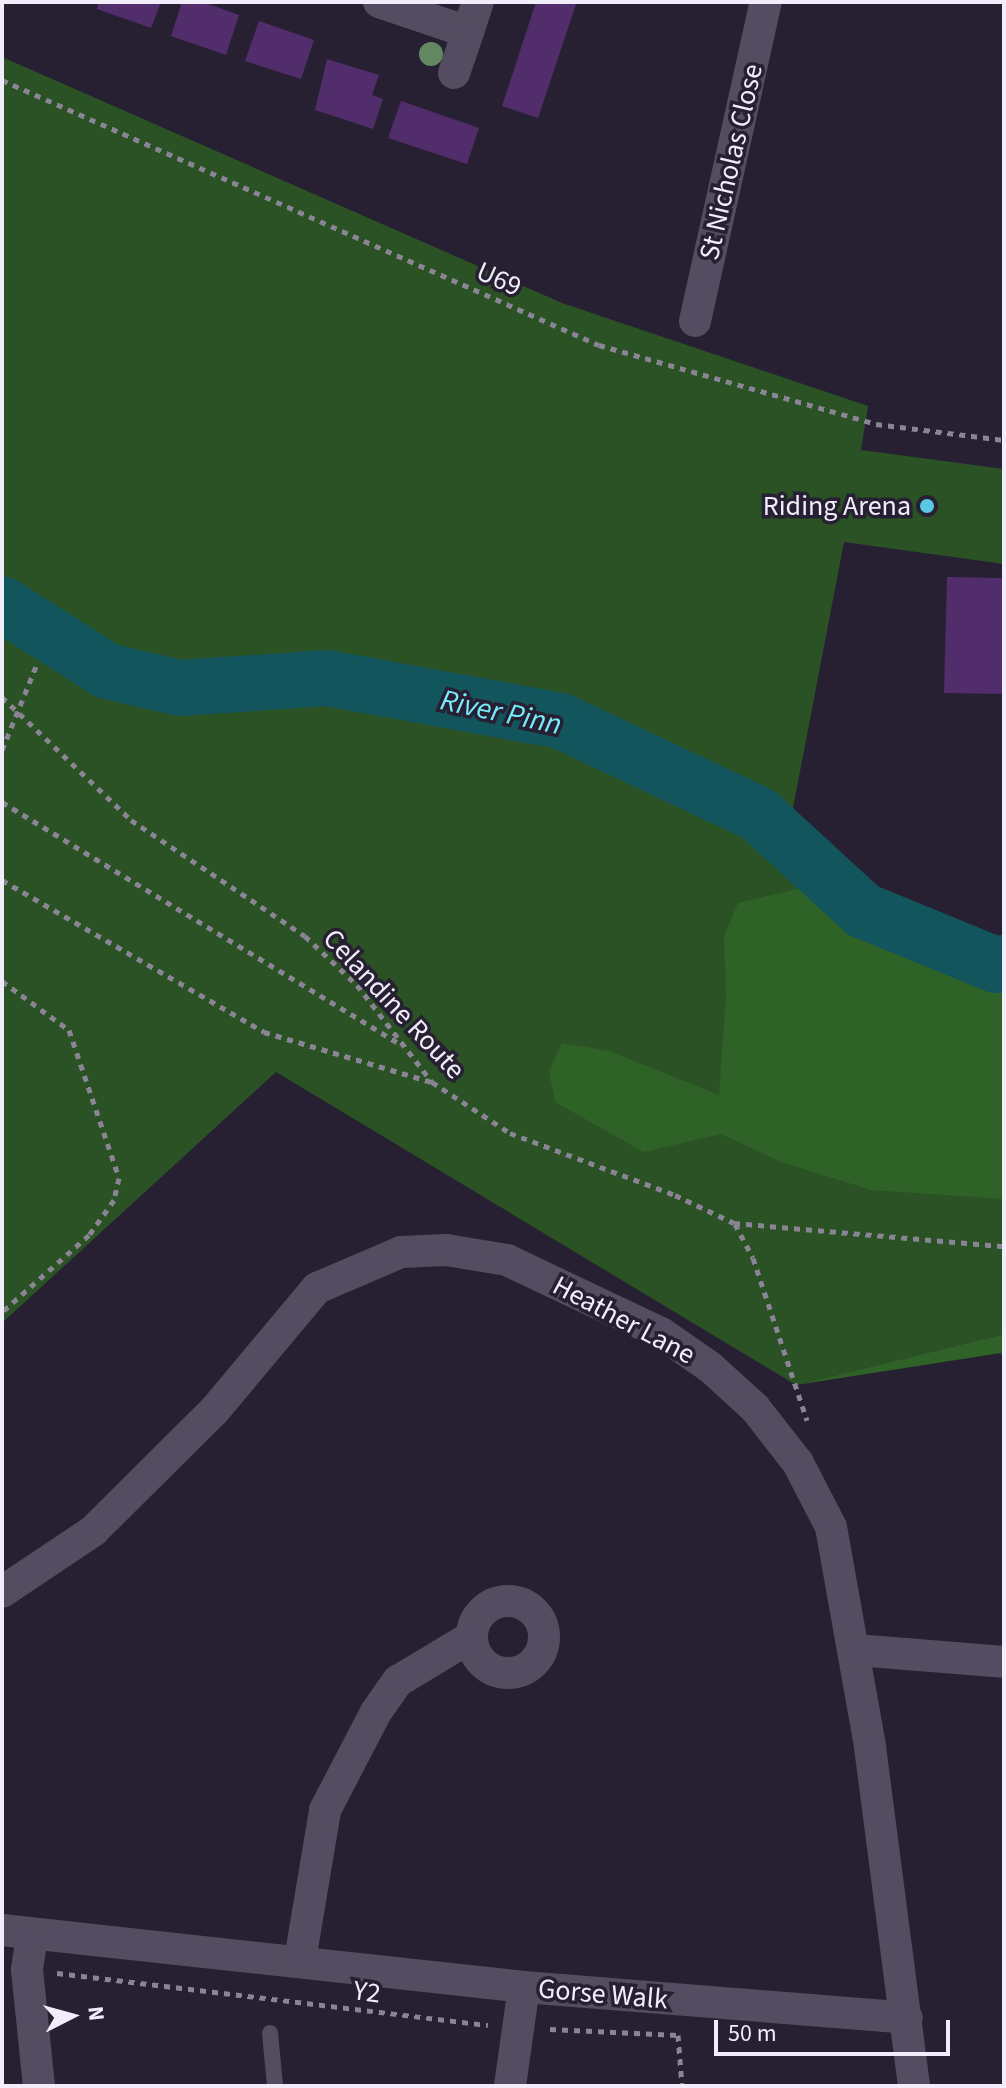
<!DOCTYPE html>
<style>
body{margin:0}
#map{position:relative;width:1006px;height:2088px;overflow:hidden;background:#272032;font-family:"Source Sans 3",sans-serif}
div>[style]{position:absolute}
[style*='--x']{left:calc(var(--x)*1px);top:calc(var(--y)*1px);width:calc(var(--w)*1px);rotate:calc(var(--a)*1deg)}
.green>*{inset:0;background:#2b5225}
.forest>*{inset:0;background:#2e6226}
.river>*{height:56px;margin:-28px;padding:0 28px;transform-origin:28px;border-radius:28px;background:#13555d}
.building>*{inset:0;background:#512e6b}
.path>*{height:5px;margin-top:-2.5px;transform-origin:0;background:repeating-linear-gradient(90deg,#8a8494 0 6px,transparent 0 12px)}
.service>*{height:16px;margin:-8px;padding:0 8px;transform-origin:8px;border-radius:8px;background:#544d61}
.minor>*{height:32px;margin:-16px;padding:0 16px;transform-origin:16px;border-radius:16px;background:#544d61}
.minor>.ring{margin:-16px;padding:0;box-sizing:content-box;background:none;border:32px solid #544d61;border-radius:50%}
.trees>*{width:24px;height:24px;margin:-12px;border-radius:50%;background:#628761}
.dots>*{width:22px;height:22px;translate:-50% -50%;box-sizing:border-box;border:4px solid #272032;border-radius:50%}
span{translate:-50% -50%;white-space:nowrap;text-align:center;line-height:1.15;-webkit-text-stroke:7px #272032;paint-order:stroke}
.street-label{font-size:28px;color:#f2edfa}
.poi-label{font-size:28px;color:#f2edfa}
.right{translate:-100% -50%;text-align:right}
.water-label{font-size:30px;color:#76edfd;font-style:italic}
.frame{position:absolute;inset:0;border:4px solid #f2edfa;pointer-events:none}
.north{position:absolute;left:32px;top:1976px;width:80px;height:80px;-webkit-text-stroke:6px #272032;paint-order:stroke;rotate:84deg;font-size:22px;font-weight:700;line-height:32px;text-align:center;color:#f2edfa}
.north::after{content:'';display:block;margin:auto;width:28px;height:36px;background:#f2edfa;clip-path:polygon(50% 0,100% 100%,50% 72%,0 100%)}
.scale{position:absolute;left:714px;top:2020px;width:236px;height:36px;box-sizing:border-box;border:4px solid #f2edfa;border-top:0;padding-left:10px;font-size:24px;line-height:28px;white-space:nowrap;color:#f2edfa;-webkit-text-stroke:6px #272032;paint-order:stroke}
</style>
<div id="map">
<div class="green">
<i style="clip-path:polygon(2px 57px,562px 303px,868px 406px,861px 450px,1004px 469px,1004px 564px,844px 542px,788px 834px,873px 903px,995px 956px,1004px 953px,1004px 1334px,796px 1385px,276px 1072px,2px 1323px)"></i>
</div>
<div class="forest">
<i style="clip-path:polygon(806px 887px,855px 887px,873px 903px,995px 956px,1004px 953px,1004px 1199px,871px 1190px,781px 1162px,721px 1134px,644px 1152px,555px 1102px,549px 1071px,562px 1043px,609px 1051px,719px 1095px,726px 995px,724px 936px,738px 903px)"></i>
<i style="clip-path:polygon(1004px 1334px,1004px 1365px,1001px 1353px,796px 1385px)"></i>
</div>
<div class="river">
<i style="--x:2;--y:604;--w:125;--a:32.5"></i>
<i style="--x:107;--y:671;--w:75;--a:13.1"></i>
<i style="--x:180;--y:688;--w:147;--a:-3.9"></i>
<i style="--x:327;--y:678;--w:238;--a:10.4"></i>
<i style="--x:561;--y:721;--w:218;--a:25.3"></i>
<i style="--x:758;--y:814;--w:144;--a:42.5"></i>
<i style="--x:864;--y:911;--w:143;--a:22.2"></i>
<i style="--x:996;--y:965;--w:8;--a:-14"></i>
</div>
<div class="building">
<i style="clip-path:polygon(99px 2px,161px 2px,151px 28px,97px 9px)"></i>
<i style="clip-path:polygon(182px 2px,203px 2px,239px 15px,226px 55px,171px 36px)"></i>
<i style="clip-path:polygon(536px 2px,576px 4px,538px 118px,502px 106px)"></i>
<i style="clip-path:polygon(259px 21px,314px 40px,301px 79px,245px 61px)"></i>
<i style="clip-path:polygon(327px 59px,379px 75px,372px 95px,383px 99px,373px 129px,315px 110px)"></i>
<i style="clip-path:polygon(401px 101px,479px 128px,467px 164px,388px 138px)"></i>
<i style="clip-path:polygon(947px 577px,1004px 578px,1004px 694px,944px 693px)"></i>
</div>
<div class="path">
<i style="--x:2;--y:80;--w:653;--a:23.94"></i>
<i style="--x:599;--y:345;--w:288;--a:15.9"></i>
<i style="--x:876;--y:424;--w:129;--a:7.1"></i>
<i style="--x:2;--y:697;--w:178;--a:43.6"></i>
<i style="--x:131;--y:820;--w:209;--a:33.7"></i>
<i style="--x:305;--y:936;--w:71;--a:43.3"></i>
<i style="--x:357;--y:985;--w:123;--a:52.3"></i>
<i style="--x:432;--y:1082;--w:93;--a:33.2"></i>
<i style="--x:510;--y:1133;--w:176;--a:20.6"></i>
<i style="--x:675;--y:1195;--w:65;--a:25.4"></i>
<i style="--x:734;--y:1223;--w:271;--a:4.9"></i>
<i style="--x:2;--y:750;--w:93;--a:-67.9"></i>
<i style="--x:2;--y:802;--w:462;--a:31.3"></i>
<i style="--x:2;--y:880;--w:303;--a:30.1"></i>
<i style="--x:264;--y:1032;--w:175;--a:16.6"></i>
<i style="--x:2;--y:981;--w:83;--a:36.2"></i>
<i style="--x:69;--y:1030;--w:156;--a:71.3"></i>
<i style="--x:119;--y:1178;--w:23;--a:103"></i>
<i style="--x:114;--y:1200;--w:43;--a:125.5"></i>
<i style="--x:89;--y:1235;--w:116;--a:138.5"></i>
<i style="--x:735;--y:1224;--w:38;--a:62"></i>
<i style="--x:753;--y:1258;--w:171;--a:71.6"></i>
<i style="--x:57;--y:1973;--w:434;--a:6.9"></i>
<i style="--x:550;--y:2029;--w:128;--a:2.7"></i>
<i style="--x:678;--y:2035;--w:51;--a:85.5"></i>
</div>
<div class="service">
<i style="--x:270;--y:2033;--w:53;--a:84.6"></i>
</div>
<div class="minor">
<i style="--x:379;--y:2;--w:94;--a:18.6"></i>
<i style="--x:468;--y:32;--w:32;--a:-72"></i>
<i style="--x:454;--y:73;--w:43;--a:-71.1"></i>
<i style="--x:695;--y:321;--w:327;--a:-77.5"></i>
<i style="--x:2;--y:1592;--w:110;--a:-33.8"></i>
<i style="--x:93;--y:1531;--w:170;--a:-44.8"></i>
<i style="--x:214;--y:1411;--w:160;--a:-50.1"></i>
<i style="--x:317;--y:1288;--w:91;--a:-23.2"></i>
<i style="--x:401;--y:1252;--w:45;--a:-2.5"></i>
<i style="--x:446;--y:1250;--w:62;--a:9.3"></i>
<i style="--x:507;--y:1260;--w:170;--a:25.4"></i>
<i style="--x:661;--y:1333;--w:60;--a:34.8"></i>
<i style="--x:710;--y:1367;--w:61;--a:42.3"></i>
<i style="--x:755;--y:1408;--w:70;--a:52"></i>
<i style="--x:798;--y:1463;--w:72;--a:62.7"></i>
<i style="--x:831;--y:1527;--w:223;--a:79.9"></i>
<i style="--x:870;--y:1747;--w:342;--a:82.6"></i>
<i class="ring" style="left:472px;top:1601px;width:40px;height:40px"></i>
<i style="--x:856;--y:1650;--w:148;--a:4.6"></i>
<i style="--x:2;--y:1930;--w:525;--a:6.23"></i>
<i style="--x:524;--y:1987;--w:384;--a:4.6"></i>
<i style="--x:32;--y:1937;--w:33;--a:99"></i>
<i style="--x:27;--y:1970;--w:117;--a:84.1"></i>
<i style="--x:300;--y:1960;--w:152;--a:-80.5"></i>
<i style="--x:325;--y:1810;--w:110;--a:-62.5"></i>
<i style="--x:376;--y:1712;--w:38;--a:-55"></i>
<i style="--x:398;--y:1681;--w:85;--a:-31.1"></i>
<i style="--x:510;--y:2086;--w:100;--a:-82"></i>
</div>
<div class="trees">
<i style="left:431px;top:54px"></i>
</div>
<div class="dots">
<i style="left:927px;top:506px;background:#59c8e4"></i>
</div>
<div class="street-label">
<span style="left:731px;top:162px;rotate:-77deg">St Nicholas Close</span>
<span style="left:499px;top:279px;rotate:24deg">U69</span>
<span style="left:394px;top:1004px;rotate:47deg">Celandine Route</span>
<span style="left:624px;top:1320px;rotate:28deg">Heather Lane</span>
<span style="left:367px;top:1992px;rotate:8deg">Y2</span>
<span style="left:603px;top:1994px;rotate:5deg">Gorse Walk</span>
</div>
<div class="poi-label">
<span class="right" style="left:911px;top:506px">Riding Arena</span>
</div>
<div class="water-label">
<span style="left:501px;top:713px;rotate:12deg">River Pinn</span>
</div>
<div class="frame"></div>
<div class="north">N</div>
<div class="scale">50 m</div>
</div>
